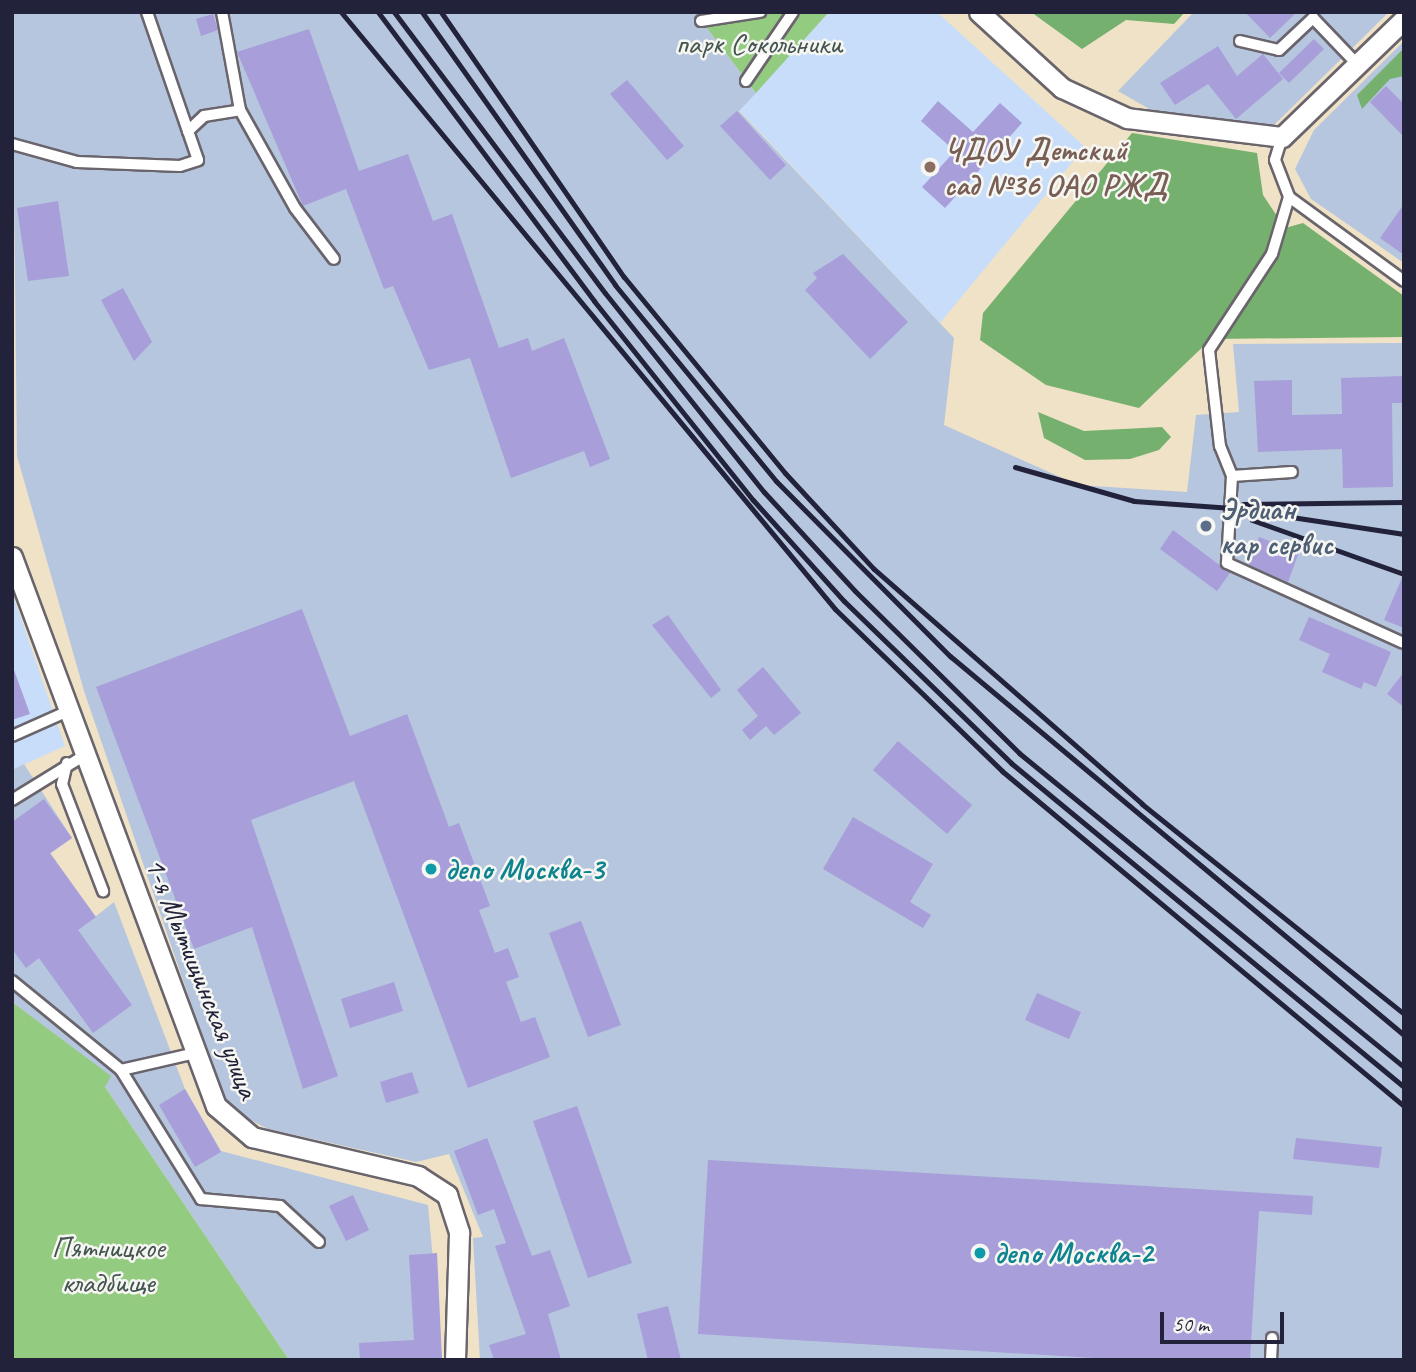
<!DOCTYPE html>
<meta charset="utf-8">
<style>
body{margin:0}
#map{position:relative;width:1416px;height:1372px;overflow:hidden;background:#efe2c7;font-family:Caveat,sans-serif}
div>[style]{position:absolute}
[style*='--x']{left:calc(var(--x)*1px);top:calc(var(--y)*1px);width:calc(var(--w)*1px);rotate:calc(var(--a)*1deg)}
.built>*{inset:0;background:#c8ddf9}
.industrial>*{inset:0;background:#b6c6de}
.green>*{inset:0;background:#93cc80}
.forest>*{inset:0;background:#76b06e}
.building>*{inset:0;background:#a79eda}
.roads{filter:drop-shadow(2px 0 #6a656c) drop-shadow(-2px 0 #6a656c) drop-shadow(0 2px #6a656c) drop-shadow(0 -2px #6a656c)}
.service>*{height:10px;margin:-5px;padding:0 5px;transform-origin:5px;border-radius:5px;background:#fff}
.minor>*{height:19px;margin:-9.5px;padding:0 9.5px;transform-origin:9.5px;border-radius:9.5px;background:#fff}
.rail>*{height:5px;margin:-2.5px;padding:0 2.5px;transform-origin:2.5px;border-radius:2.5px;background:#22223b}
.dots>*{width:19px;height:19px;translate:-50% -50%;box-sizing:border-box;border:4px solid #f6f6f2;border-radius:50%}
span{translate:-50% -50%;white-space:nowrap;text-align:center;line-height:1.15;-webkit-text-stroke:5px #f6f6f2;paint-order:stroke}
.park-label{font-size:30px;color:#445550}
.education-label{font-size:30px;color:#785e54;font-weight:700}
.left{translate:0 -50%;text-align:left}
.service-label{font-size:30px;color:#4e5e75;font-weight:700}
.culture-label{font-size:30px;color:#0d838f;font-weight:700}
.street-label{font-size:30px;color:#22223b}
.frame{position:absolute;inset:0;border:14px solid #22223b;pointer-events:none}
.scale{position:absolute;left:1160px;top:1312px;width:124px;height:32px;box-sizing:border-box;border:4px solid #22223b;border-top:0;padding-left:9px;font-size:21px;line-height:24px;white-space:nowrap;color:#22223b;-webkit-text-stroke:5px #f6f6f2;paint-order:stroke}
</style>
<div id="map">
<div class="built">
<i style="clip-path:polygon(829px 12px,937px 12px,1085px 147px,940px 323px,739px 110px)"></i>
<i style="clip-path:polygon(12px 592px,65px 746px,12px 770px)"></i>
</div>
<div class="industrial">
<i style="clip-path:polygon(12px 12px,695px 12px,756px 93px,739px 111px,954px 338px,944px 425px,1078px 485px,1187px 492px,1196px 415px,1239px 412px,1233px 344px,1404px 343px,1404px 1360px,480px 1360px,473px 1238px,483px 1237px,449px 1154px,416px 1162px,268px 1129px,239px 1114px,222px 1094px,84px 691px,17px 456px)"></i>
<i style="clip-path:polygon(1194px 12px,1389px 12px,1273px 126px,1151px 110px,1118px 91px)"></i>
<i style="clip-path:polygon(1404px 41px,1404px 263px,1311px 199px,1295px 169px,1314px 130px)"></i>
<i style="clip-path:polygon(24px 764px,72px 838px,50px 854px,95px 917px,114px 902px,185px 1089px,221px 1151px,428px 1205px,442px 1360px,289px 1360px,105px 1087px,110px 1076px,12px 1002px,12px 770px)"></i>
</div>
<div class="green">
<i style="clip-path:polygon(695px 12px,829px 12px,756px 93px)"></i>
<i style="clip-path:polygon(12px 1002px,111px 1076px,105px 1087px,289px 1360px,12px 1360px)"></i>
</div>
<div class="forest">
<i style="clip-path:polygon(1031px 12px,1185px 12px,1174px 24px,1126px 20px,1082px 49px)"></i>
<i style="clip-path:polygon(1404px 48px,1404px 76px,1390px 79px,1362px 109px,1357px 95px)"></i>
<i style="clip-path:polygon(1132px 133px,1257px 153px,1263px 195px,1285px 228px,1303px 223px,1404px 296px,1404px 337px,1211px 339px,1139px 408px,1046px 385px,980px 340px,983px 313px)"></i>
<i style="clip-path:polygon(1038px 412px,1084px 431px,1162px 427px,1171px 437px,1159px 450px,1130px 459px,1085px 460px,1044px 438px)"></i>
</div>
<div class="building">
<i style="clip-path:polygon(1245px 12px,1297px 12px,1270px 38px)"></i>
<i style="clip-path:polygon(213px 14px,218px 30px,201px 36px,196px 19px)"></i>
<i style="clip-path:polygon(309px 29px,359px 171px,408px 154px,433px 221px,452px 214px,499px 348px,528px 338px,532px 351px,564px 338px,610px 459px,590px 467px,584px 451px,511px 478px,470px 358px,429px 370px,393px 286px,384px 289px,346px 189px,303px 206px,237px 52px)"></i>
<i style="clip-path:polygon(1314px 39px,1324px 49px,1289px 83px,1279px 73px)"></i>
<i style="clip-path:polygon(1218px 46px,1237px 76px,1263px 54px,1283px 79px,1236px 119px,1208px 84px,1175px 105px,1160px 83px)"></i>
<i style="clip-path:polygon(627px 80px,684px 146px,667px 160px,610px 94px)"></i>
<i style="clip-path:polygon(1386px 86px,1404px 104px,1404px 137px,1370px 102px)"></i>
<i style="clip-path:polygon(938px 101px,973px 132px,1000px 103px,1022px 123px,945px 208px,922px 187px,955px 151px,921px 121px)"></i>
<i style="clip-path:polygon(737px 111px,786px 165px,770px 180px,720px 126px)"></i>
<i style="clip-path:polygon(58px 201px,69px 276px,28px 281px,17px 208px)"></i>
<i style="clip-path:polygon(1404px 204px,1404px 255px,1380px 238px)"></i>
<i style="clip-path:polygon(843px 254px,908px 322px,870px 359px,805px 290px,817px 278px,813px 273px)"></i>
<i style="clip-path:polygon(123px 288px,152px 342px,134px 361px,101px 300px)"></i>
<i style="clip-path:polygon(1404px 376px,1404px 403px,1392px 403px,1393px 487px,1343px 488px,1342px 449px,1258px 452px,1254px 381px,1292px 380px,1292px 415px,1342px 414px,1341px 378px)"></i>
<i style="clip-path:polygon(1173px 530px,1230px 573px,1217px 591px,1160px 549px)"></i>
<i style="clip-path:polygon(1259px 537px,1299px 552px,1288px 582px,1249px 565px)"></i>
<i style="clip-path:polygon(1404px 573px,1404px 628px,1384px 620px)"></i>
<i style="clip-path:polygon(302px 609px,350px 736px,407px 714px,449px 827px,459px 823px,490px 906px,479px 910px,495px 953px,508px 948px,519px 977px,506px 982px,521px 1022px,535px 1017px,550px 1057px,468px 1088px,354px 781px,251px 820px,338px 1076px,303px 1089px,252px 927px,194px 949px,96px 687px)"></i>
<i style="clip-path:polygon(668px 615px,721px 690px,711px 698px,652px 625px)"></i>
<i style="clip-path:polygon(1309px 617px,1391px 652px,1376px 687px,1364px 682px,1361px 689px,1322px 672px,1330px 654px,1299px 640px)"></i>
<i style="clip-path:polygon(763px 667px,801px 713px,774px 735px,766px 726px,750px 740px,742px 730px,758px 716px,737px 690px)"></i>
<i style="clip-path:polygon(14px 670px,30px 714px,12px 720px,12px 671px)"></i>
<i style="clip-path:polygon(1404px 672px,1404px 707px,1387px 694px)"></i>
<i style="clip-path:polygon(898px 741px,972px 805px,947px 834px,873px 770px)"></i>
<i style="clip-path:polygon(44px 799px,72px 838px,50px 853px,96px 917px,78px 930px,132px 1005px,93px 1033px,39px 958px,26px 968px,12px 949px,12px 822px)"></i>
<i style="clip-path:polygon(853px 817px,933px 864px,910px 902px,931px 915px,923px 928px,823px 869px)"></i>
<i style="clip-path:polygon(581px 921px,621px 1025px,588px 1037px,549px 933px)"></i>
<i style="clip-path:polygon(394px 982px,403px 1011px,350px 1028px,341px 999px)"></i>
<i style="clip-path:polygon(1037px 993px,1081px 1012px,1069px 1039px,1025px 1020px)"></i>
<i style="clip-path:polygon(412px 1072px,419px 1093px,386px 1103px,380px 1082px)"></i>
<i style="clip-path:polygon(185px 1089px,221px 1152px,195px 1167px,159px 1105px)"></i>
<i style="clip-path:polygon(577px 1106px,632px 1263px,588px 1278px,533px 1121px)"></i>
<i style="clip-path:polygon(487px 1138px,532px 1256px,550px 1250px,570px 1306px,548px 1314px,561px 1360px,494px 1360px,489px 1345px,526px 1334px,495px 1246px,506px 1243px,494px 1209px,478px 1215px,454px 1151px)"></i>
<i style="clip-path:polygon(1296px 1138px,1382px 1147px,1379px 1168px,1293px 1159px)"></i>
<i style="clip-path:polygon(708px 1160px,1313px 1196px,1312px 1215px,1259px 1211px,1250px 1360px,1127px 1360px,698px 1334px)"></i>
<i style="clip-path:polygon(353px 1195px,369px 1230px,346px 1241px,329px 1206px)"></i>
<i style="clip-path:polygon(437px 1253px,442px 1360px,360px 1360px,359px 1343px,414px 1340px,409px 1255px)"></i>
<i style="clip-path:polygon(668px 1306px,681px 1360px,648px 1360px,637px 1314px)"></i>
</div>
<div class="roads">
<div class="service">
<i style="--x:147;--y:12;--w:126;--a:71"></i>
<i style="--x:701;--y:21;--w:60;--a:-8.7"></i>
<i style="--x:1240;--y:41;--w:40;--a:13"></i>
<i style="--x:1279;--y:50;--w:47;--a:-43.3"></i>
<i style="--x:1313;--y:18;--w:64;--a:46.3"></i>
<i style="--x:746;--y:81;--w:83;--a:-55.7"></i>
<i style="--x:240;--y:110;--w:112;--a:60.7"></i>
<i style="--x:295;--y:208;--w:64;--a:52.6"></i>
<i style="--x:1282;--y:137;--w:24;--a:107"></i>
<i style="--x:1275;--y:160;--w:40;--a:69"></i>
<i style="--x:1289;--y:197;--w:142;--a:36.1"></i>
<i style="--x:12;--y:144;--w:67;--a:15.5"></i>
<i style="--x:77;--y:162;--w:103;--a:2.2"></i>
<i style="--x:180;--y:166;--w:19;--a:-18"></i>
<i style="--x:198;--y:160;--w:31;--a:-109"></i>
<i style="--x:188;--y:131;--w:22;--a:-43"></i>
<i style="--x:204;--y:116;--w:36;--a:-9"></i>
<i style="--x:240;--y:110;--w:100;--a:-100.4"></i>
<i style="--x:1289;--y:197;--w:59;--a:106.6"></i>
<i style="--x:1272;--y:254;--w:115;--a:123.3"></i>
<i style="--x:1209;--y:350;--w:97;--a:83.5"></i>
<i style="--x:1220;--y:446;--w:32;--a:68"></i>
<i style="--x:1232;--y:476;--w:60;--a:-3.8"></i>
<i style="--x:1232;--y:476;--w:87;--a:93.3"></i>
<i style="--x:1227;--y:563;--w:193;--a:24.4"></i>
<i style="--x:12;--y:736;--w:59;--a:-24"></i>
<i style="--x:67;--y:763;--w:22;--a:103"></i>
<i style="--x:62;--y:784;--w:115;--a:69"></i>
<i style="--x:12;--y:800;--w:82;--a:-31.6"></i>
<i style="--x:12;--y:981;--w:141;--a:39.2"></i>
<i style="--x:121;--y:1070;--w:152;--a:58.2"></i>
<i style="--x:201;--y:1199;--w:79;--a:5.1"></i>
<i style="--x:280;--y:1206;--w:53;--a:42.7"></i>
<i style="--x:121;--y:1070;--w:77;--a:-12.8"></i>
<i style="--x:1271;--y:1360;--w:22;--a:-87"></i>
</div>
<div class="minor">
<i style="--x:979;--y:12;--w:113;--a:42.5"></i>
<i style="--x:1062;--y:88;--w:72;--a:24.8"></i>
<i style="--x:1127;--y:118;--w:156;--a:7"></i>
<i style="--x:1282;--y:137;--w:170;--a:-44"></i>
<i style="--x:12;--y:557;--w:586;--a:69.62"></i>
<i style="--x:216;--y:1106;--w:48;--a:40.7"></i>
<i style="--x:252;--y:1137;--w:171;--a:13.2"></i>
<i style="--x:418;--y:1176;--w:35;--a:33"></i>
<i style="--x:447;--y:1195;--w:40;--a:72"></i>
<i style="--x:459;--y:1233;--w:127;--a:91.8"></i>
</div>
</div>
<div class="rail">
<i style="--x:341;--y:12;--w:775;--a:50.39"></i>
<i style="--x:835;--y:609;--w:233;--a:44.1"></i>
<i style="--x:1002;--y:771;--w:523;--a:39.81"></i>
<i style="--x:378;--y:12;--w:361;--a:53.2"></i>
<i style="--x:594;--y:301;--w:255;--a:51.4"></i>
<i style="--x:753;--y:500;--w:136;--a:48"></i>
<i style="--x:844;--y:601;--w:233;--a:44.1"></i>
<i style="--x:1011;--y:763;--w:509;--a:39.5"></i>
<i style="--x:394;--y:12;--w:351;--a:53.1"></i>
<i style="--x:605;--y:293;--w:255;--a:51.4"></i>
<i style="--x:764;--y:492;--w:134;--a:47.4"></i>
<i style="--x:855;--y:591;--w:231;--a:44.6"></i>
<i style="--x:1019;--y:753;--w:497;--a:39.2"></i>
<i style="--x:422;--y:12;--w:334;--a:54.7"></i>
<i style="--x:615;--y:285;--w:254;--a:50.6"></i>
<i style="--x:776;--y:481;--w:247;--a:45.2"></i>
<i style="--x:950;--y:656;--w:591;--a:39.86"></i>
<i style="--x:441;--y:12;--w:322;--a:55.4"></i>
<i style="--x:624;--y:277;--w:254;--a:50.6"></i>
<i style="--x:785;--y:473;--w:131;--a:47.2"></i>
<i style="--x:874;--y:569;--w:356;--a:41.2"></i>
<i style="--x:1142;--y:804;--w:336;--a:38.7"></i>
<i style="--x:1015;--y:467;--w:124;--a:15.9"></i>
<i style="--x:1134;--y:501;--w:98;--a:4.1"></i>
<i style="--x:1232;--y:508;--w:174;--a:8.6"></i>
<i style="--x:1243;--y:504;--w:161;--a:-0.7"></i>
<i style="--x:1252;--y:520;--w:161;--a:19.6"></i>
</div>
<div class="dots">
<i style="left:930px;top:167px;background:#8d6e63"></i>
<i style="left:1206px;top:526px;background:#5c6f8a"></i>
<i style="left:431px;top:869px;background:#0f9aa8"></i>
<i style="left:980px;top:1253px;background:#0f9aa8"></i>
</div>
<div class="park-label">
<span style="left:759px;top:43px">парк Сокольники</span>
<span style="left:108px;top:1264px">Пятницкое<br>кладбище</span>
</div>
<div class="education-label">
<span class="left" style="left:944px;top:167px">ЧДОУ Детский<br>сад №36 ОАО РЖД</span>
</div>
<div class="service-label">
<span class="left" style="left:1220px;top:526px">Эрдиан<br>кар сервис</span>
</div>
<div class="culture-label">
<span class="left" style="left:445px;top:869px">депо Москва-3</span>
<span class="left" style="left:994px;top:1253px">депо Москва-2</span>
</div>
<div class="street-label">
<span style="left:202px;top:978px;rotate:68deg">1-я Мытищинская улица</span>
</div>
<div class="frame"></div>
<div class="scale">50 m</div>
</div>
